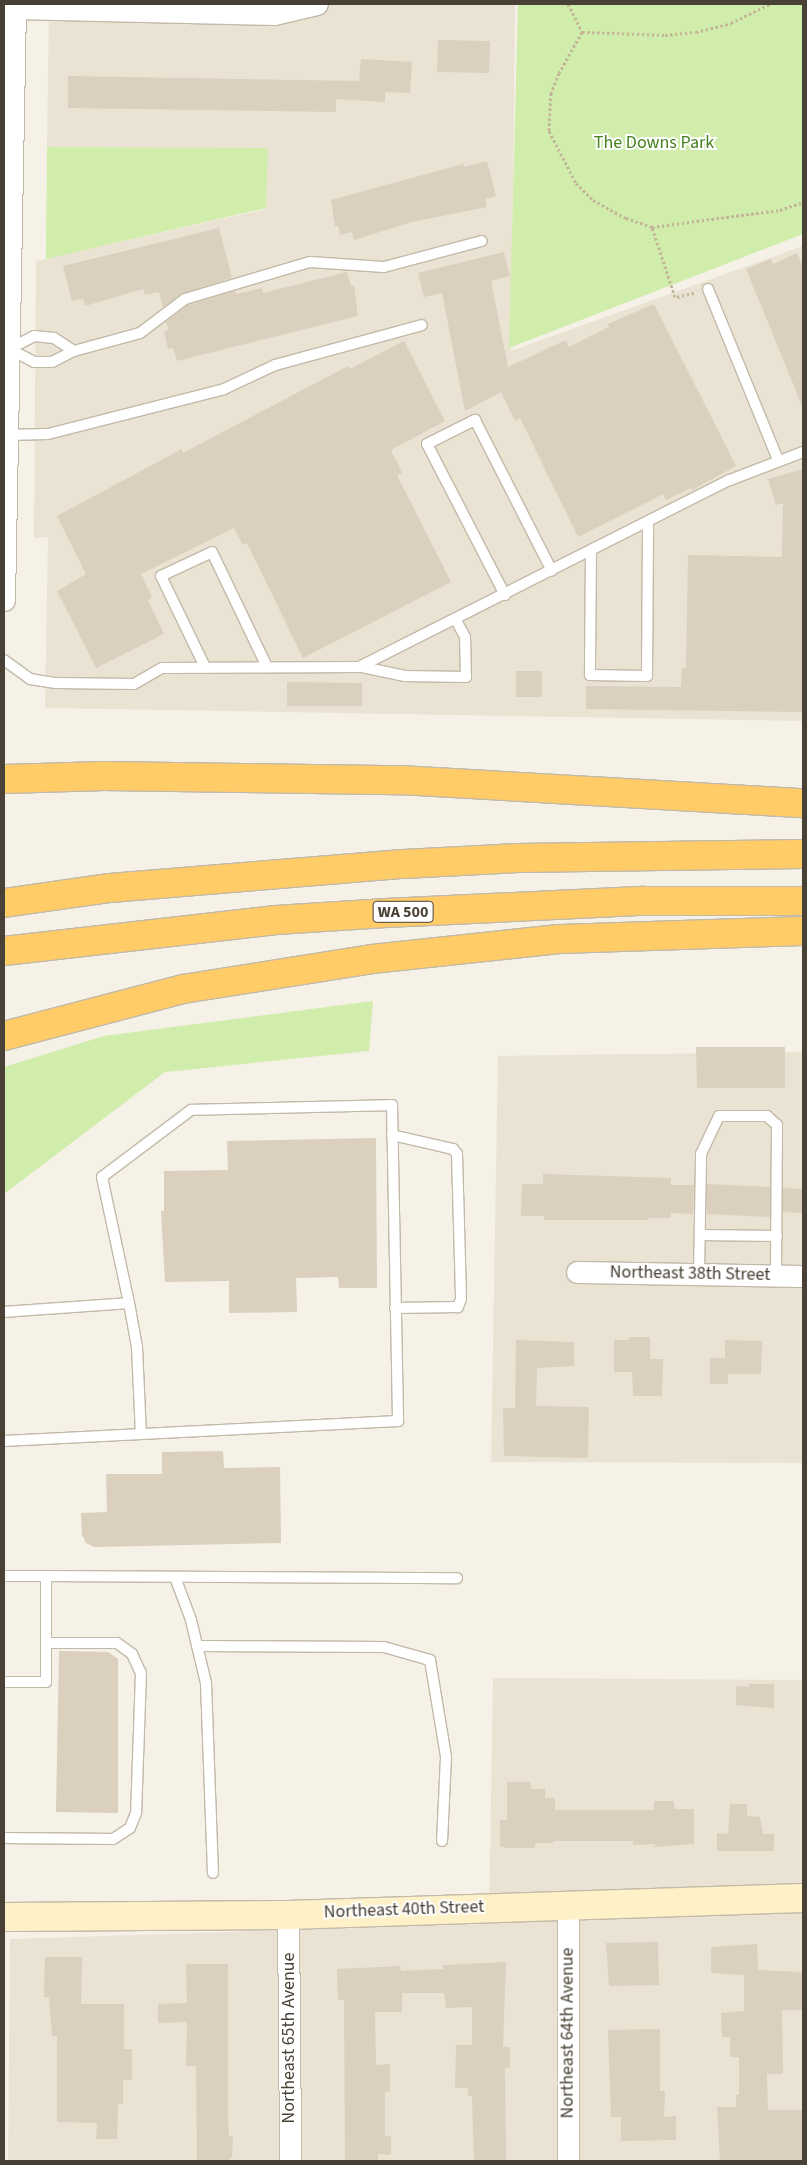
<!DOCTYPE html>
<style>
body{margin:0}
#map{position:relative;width:807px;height:2165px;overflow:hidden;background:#f5f1e7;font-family:"Source Sans 3",sans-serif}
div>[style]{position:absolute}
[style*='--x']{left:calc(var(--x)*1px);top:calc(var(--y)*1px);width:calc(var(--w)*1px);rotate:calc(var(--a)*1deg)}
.residential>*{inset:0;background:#eae3d4}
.green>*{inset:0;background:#d0edab}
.building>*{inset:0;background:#dbcfbe}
.path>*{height:3px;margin-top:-1.5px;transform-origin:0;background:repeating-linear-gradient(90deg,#c5b598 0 2.5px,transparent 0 5px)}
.roads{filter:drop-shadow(1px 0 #c2b9a8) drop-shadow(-1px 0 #c2b9a8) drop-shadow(0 1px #c2b9a8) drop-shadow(0 -1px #c2b9a8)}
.lane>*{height:10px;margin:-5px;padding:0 5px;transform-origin:5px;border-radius:5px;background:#fff}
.street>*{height:21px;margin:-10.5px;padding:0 10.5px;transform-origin:10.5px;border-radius:10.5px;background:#fff}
.secondary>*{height:28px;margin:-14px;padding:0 14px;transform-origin:14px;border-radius:14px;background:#fff1c7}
.highway>*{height:28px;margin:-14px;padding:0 14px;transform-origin:14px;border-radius:14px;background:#ffcc68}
span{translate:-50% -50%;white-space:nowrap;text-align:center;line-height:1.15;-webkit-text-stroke:4px #fff;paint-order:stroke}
.shield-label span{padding:1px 4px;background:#fff;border:1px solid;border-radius:4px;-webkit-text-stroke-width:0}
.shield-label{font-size:16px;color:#494135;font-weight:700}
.park-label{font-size:18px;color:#468121}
.street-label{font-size:18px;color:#494135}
.frame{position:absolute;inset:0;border:5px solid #494135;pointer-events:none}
</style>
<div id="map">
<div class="residential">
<i style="clip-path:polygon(49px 4px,515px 4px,511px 351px,803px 246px,803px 721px,45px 708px,48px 537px,34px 538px,36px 261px,266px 209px,267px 149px,47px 147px)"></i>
<i style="clip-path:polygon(803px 1052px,803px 1463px,491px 1462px,498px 1056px)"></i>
<i style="clip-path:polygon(493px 1678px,803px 1680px,803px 2161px,8px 2161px,10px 1939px,489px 1924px)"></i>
</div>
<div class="green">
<i style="clip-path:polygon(518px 4px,803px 4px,803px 234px,509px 348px)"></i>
<i style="clip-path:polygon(47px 147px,268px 148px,266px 208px,46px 259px)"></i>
<i style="clip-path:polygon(373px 1001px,369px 1051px,165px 1072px,4px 1194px,4px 1067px,104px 1036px)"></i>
</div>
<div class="building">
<i style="clip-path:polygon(438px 40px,490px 41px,489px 73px,437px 72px)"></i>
<i style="clip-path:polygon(361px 59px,412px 62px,410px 93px,385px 92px,385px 102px,336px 99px,336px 112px,68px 108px,68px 76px,359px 81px)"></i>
<i style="clip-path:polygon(487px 161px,496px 196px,485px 199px,487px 207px,412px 222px,354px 240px,352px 232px,340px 235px,338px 226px,335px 226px,331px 200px,463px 164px,464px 167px)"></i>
<i style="clip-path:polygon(219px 228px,232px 278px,183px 293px,163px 307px,159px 292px,145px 295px,143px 289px,85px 306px,83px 299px,72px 301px,63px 266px)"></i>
<i style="clip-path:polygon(504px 252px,510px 276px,491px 281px,508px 367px,566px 340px,569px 347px,609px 327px,608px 324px,654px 304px,736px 466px,692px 490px,691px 488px,666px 500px,663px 494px,578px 537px,520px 418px,515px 421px,501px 392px,465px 411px,442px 293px,424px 297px,418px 273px)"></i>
<i style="clip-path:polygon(797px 253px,803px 267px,803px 408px,746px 269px,771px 259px,773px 264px)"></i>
<i style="clip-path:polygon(347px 272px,351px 286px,354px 285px,358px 316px,177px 361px,173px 348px,168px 349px,164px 332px,169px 330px,166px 322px,188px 305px,235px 291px,236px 294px,262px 288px,263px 293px)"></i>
<i style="clip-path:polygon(404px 341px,445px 421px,391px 450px,402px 473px,397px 475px,451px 582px,303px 658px,247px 543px,243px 545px,234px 528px,141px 574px,152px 597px,148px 600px,164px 634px,96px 668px,57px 591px,86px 574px,57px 516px,182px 449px,183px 453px,348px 366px,350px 369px)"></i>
<i style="clip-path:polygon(803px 469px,803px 712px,586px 709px,586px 686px,681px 687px,682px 668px,686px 668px,688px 555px,782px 557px,783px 503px,776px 505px,768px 479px)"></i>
<i style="clip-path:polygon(516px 671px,542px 671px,542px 697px,516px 697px)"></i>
<i style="clip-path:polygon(287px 682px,362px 683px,362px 706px,287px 706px)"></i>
<i style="clip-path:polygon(696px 1047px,785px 1047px,785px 1088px,697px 1088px)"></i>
<i style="clip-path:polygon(376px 1138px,377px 1288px,339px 1288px,338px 1277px,296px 1278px,297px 1312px,229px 1313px,229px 1281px,165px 1282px,161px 1211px,164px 1211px,164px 1171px,228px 1170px,227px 1141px)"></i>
<i style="clip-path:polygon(543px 1174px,671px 1178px,671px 1185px,694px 1185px,693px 1214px,671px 1213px,671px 1218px,648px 1218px,648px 1220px,544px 1220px,544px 1216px,521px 1216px,522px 1184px,543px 1184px)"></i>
<i style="clip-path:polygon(707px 1184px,770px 1187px,770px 1217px,707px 1214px)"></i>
<i style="clip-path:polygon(783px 1188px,803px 1189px,803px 1213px,783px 1212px)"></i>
<i style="clip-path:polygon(629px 1337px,650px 1337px,650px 1359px,663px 1359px,662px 1396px,633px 1396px,632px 1372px,614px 1372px,614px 1340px,629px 1340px)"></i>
<i style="clip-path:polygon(516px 1340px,574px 1342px,574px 1366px,537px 1368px,536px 1406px,589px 1407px,588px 1458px,504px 1456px,503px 1408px,515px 1408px)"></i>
<i style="clip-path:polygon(725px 1340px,762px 1341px,761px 1374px,728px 1374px,728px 1384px,710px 1384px,710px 1358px,725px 1358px)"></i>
<i style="clip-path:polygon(223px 1451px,224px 1468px,280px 1467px,281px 1543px,94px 1547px,86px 1543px,82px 1535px,81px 1513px,107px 1512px,106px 1474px,162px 1474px,162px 1452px)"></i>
<i style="clip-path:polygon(59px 1651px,108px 1652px,118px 1659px,118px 1813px,56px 1812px)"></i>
<i style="clip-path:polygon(749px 1684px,774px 1684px,774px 1708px,736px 1705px,736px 1686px,749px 1687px)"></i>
<i style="clip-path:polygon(507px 1782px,531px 1782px,531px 1789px,545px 1789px,545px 1798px,555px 1798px,555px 1810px,654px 1810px,654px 1801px,674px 1801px,674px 1809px,694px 1809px,694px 1844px,655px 1847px,655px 1844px,633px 1845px,633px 1841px,553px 1841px,553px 1843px,535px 1843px,535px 1848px,507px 1848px,500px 1846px,500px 1820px,507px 1820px)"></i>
<i style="clip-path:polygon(730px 1804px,747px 1804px,747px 1816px,760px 1817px,763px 1834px,774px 1834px,774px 1851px,717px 1851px,717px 1833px,728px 1834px)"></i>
<i style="clip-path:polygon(658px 1942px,659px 1985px,609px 1986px,606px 1943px)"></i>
<i style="clip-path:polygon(757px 1944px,758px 1970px,803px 1972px,803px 2010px,782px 2010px,783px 2074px,767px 2074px,768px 2110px,803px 2110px,803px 2161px,720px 2161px,717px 2107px,736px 2107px,736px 2095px,739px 2095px,739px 2057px,730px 2057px,730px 2037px,722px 2037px,721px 2013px,744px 2011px,744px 1975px,711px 1973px,711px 1947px)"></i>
<i style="clip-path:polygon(45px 1957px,82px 1957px,81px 2004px,124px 2004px,124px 2049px,132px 2049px,132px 2080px,123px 2080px,123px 2104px,118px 2104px,117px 2139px,96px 2139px,97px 2123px,57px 2122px,57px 2036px,52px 2036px,49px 1997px,44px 1997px)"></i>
<i style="clip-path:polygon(506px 1962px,503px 2047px,510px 2047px,510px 2068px,505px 2068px,506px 2161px,474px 2161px,472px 2096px,468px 2096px,468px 2088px,455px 2088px,456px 2045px,472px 2045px,472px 2007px,446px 2008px,444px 1993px,402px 1993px,402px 2012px,375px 2012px,376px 2065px,390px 2064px,390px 2092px,385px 2092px,385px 2136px,391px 2136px,391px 2155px,378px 2154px,378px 2161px,345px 2161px,344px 2000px,338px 2000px,337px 1969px,400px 1966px,401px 1971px,443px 1969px,443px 1965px)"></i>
<i style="clip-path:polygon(186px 1964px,228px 1964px,228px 2117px,229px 2136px,233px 2136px,232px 2158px,229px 2158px,229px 2161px,197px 2161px,196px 2066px,186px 2066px,187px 2022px,158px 2023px,158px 2004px,187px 2003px)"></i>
<i style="clip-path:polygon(660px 2029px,660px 2091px,665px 2091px,664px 2117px,676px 2116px,676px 2140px,621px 2141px,621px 2117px,611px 2117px,608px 2030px)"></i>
</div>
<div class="path">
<i style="--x:568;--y:4;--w:31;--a:63"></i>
<i style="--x:582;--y:32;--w:47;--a:119.3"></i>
<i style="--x:559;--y:73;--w:22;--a:112"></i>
<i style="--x:551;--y:93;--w:38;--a:93"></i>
<i style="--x:549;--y:131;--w:59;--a:62.6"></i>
<i style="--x:576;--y:183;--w:24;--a:45"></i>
<i style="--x:593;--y:200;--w:38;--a:29"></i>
<i style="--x:626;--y:218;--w:28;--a:19"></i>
<i style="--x:582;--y:32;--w:83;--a:2.1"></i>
<i style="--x:665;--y:35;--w:31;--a:-6"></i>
<i style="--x:696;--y:32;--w:36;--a:-14"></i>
<i style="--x:731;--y:23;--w:43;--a:-26"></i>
<i style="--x:694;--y:293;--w:19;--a:168"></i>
<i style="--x:675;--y:297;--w:74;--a:-108.2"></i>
<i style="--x:652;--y:227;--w:129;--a:-7.6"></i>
<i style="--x:780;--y:210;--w:24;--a:-19"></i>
</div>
<div class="roads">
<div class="lane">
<i style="--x:708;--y:289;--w:185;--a:67.7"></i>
<i style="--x:9;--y:349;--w:28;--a:27"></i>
<i style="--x:34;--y:362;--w:18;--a:0"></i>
<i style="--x:52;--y:362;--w:25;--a:-27"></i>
<i style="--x:74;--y:351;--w:68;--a:-15.3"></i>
<i style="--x:140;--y:333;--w:56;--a:-37.1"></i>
<i style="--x:185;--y:299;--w:130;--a:-16.5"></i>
<i style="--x:310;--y:262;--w:74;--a:3.9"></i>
<i style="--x:384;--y:267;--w:101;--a:-14.9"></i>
<i style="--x:9;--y:349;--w:28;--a:-27"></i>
<i style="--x:34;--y:336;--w:20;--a:6"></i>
<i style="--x:54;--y:338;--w:24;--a:33"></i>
<i style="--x:7;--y:435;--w:41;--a:-1.4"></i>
<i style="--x:48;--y:434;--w:182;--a:-14.3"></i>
<i style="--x:224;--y:389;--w:56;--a:-25.2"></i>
<i style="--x:275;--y:365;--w:152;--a:-15.2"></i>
<i style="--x:591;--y:551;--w:124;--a:90.5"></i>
<i style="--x:590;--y:675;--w:57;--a:1"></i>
<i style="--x:647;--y:676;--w:154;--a:-89.6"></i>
<i style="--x:505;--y:595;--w:170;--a:-117.3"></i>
<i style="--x:427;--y:444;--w:54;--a:-26.6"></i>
<i style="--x:475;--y:420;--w:169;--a:63"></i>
<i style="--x:4;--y:660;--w:32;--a:36"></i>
<i style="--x:30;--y:679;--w:26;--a:9"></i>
<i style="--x:56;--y:683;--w:78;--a:0.7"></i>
<i style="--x:134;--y:684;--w:32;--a:-30"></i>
<i style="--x:162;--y:668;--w:197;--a:-0.3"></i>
<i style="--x:359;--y:667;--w:415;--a:-26.8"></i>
<i style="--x:730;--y:480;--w:78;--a:-21"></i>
<i style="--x:205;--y:667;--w:101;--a:-115.8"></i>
<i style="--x:161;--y:576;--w:56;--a:-25.2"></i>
<i style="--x:212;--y:552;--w:127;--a:64.4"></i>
<i style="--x:362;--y:667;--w:44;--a:11.8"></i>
<i style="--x:405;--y:676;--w:61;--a:0.9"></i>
<i style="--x:466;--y:677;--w:40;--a:-91.4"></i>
<i style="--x:465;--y:637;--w:19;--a:-118"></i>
<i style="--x:392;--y:1135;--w:63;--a:12.9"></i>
<i style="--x:453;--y:1149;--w:6;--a:51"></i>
<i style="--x:457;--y:1154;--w:145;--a:88.4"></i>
<i style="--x:461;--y:1299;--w:9;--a:111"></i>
<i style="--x:458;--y:1307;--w:63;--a:179.1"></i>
<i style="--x:700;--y:1235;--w:77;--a:0.7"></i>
<i style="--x:699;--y:1274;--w:120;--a:-89"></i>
<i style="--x:701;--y:1154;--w:42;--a:-64.7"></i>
<i style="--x:719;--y:1116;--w:48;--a:0"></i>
<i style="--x:767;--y:1116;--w:13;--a:42"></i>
<i style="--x:777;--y:1125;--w:150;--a:90.4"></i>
<i style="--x:129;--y:1303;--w:45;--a:79.7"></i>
<i style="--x:137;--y:1347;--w:87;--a:87.4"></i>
<i style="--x:4;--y:1312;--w:125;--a:-4.1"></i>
<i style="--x:129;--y:1303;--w:129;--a:-102.1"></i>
<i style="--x:102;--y:1177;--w:111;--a:-37"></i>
<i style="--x:191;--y:1110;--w:201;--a:-1.4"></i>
<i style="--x:392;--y:1105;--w:316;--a:88.9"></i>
<i style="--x:398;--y:1421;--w:395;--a:177.1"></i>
<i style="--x:4;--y:1576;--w:42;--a:0"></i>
<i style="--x:46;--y:1576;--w:67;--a:90"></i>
<i style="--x:46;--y:1643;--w:71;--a:0"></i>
<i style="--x:117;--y:1643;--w:19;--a:36"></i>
<i style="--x:132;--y:1654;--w:21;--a:65"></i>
<i style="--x:141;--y:1673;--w:140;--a:92"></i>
<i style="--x:136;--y:1813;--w:16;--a:112"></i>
<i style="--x:130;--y:1828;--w:20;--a:147"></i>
<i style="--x:113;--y:1839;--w:109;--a:-179.5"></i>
<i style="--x:46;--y:1576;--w:411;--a:0.3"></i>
<i style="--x:175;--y:1577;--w:46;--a:69.6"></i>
<i style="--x:191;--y:1620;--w:65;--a:76.6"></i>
<i style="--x:206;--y:1683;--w:190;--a:87.9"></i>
<i style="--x:197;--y:1646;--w:187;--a:0.3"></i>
<i style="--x:384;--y:1647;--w:48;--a:15.8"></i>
<i style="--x:430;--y:1660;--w:98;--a:80.6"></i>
<i style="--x:446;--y:1757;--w:84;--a:92.7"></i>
<i style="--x:4;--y:1682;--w:42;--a:0"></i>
<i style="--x:46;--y:1682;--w:39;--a:-90"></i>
</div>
<div class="street">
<i style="--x:14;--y:8;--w:260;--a:1.3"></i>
<i style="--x:274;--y:14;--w:44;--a:-13.1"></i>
<i style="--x:4;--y:600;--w:596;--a:-88.94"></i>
<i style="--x:577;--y:1272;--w:226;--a:1"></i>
<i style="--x:568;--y:1904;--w:257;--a:90"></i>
<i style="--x:288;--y:1915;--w:246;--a:89.5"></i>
</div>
<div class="secondary">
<i style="--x:4;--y:1917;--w:284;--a:-0.4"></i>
<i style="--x:288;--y:1915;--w:515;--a:-1.89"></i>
</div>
<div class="highway">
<i style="--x:4;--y:779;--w:100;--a:-1.7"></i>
<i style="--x:104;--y:776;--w:296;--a:0.8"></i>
<i style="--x:400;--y:780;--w:404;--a:3.3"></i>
<i style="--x:4;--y:903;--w:107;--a:-8.1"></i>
<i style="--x:110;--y:888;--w:294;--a:-4.7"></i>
<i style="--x:403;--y:864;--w:115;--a:-3"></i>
<i style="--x:518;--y:858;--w:285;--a:-0.8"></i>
<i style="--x:4;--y:951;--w:274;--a:-6.5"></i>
<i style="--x:276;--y:920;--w:110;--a:-3.6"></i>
<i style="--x:386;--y:913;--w:258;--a:-2.7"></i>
<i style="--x:644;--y:901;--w:159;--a:0"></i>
<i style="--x:4;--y:1036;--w:185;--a:-14.7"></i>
<i style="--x:183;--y:989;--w:191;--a:-9"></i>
<i style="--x:372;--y:959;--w:188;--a:-6.1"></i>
<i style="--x:559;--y:939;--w:244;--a:-1.9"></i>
</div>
</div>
<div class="shield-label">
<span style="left:403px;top:912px">WA 500</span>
</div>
<div class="park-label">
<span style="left:654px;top:143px">The Downs Park</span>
</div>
<div class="street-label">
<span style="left:690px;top:1274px;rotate:1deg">Northeast 38th Street</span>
<span style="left:404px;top:1910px;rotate:-2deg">Northeast 40th Street</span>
<span style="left:568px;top:2033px;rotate:-90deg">Northeast 64th Avenue</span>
<span style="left:289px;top:2038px;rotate:-90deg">Northeast 65th Avenue</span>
</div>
<div class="frame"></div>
</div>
